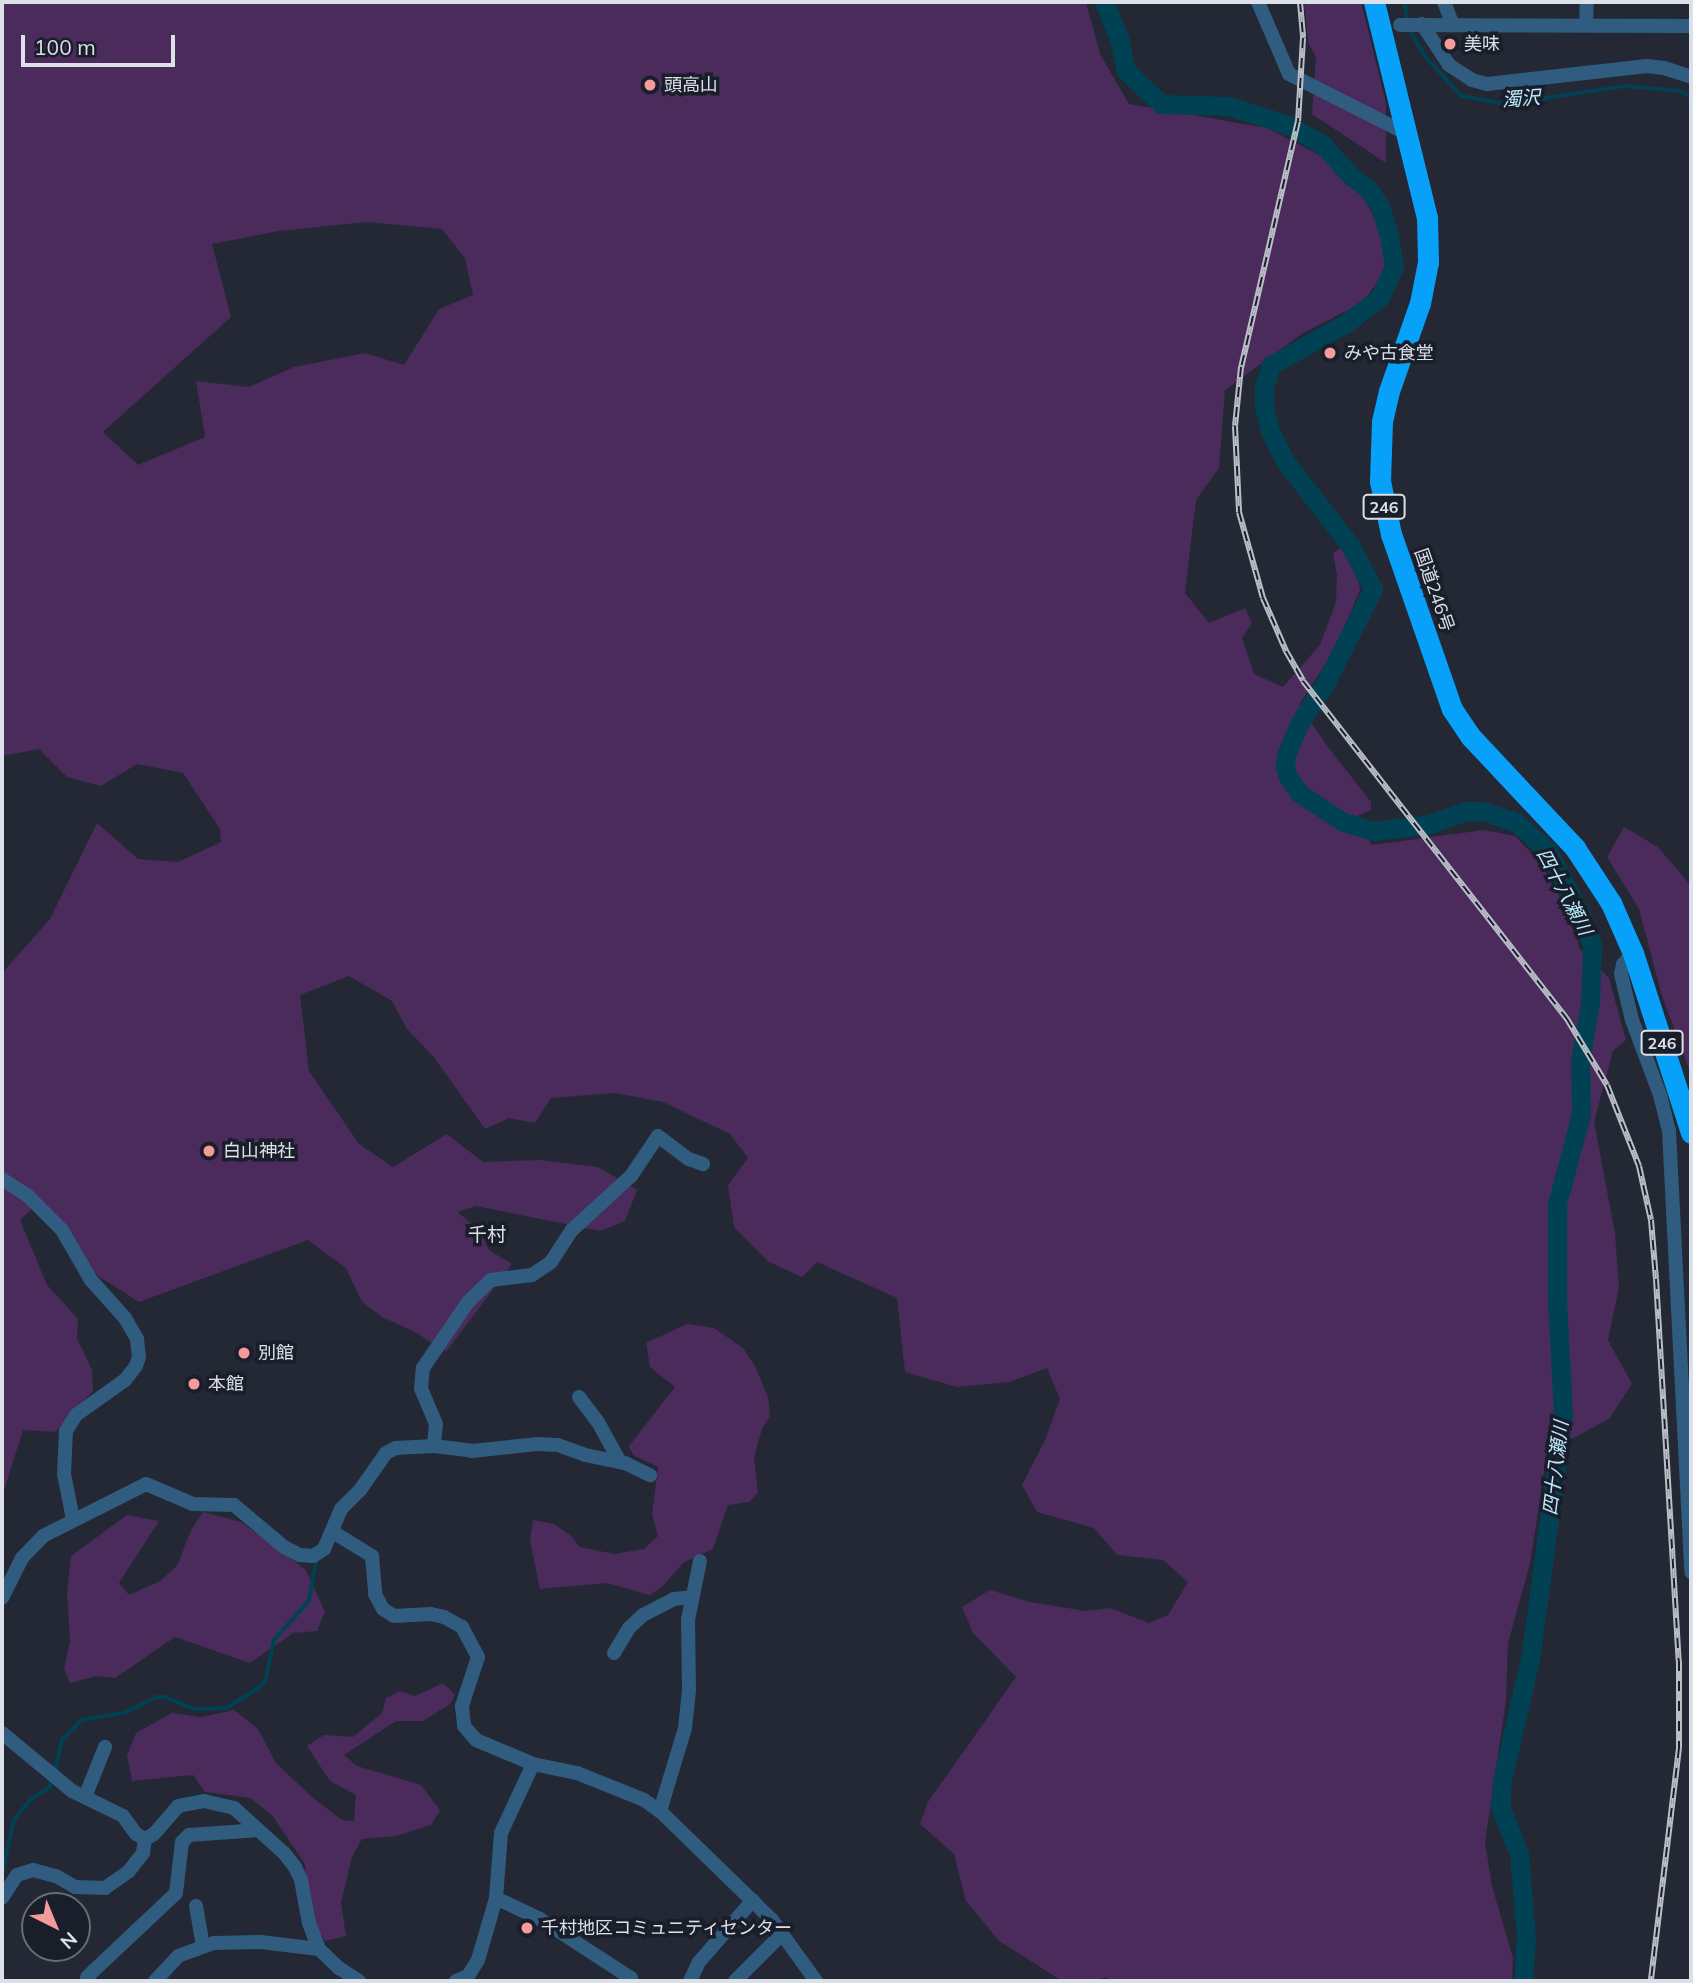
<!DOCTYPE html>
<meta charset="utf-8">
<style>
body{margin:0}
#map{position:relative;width:1693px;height:1983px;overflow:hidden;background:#232834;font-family:Mulish,"Noto Sans JP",sans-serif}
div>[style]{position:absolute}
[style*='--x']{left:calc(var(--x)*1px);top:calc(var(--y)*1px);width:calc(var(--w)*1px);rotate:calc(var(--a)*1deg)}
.green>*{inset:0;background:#4a2b5b}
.stream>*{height:3.5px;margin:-1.75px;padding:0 1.75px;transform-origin:1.75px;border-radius:1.75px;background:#004253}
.river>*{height:19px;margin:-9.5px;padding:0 9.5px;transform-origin:9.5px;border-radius:9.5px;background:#004253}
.minor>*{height:14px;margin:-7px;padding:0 7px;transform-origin:7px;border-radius:7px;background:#305c80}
.highway>*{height:21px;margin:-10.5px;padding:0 10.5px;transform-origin:10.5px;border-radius:10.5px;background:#08a1fa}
.rail>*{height:6px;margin-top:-3px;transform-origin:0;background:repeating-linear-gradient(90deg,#191e2a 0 10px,#babec7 0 20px);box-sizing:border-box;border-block:2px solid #babec7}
.dots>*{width:19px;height:19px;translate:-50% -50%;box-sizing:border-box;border:4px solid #191e2a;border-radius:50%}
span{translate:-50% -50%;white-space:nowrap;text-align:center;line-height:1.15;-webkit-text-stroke:7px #191e2a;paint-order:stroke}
.shield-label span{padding:2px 5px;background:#191e2a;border:2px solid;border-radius:5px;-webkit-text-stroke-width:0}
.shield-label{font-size:16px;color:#dce0e8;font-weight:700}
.poi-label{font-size:18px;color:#dce0e8}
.left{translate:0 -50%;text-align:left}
.street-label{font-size:18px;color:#dce0e8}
.water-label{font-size:19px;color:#baebfd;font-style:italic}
.neighbourhood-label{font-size:19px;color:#dce0e8}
.frame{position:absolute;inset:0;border:4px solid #dce0e8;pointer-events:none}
.north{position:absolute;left:21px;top:1892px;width:70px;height:70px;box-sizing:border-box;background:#191e2a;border:2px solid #676c76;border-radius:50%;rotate:137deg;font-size:19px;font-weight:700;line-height:28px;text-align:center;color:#dce0e8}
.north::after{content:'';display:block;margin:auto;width:24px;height:32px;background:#f59b9b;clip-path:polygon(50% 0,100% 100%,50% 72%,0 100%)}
.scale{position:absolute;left:21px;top:35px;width:154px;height:32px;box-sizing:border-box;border:4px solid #dce0e8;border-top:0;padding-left:9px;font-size:21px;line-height:24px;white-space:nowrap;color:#dce0e8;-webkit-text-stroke:5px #191e2a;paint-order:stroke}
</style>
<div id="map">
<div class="green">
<i style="clip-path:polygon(evenodd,2px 2px,1086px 2px,1100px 54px,1129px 104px,1267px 128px,1325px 158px,1361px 192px,1388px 244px,1386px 270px,1362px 303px,1303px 333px,1225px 390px,1219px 468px,1196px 500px,1185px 593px,1209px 623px,1245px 608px,1252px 623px,1242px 638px,1254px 674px,1283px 687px,1320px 645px,1336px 602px,1337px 576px,1333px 553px,1342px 547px,1356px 571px,1360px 590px,1335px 649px,1299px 705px,1328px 747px,1371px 802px,1371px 810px,1355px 817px,1372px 845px,1484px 830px,1515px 836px,1539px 861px,1575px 922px,1579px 948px,1609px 978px,1626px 1040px,1613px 1051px,1594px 1122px,1615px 1233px,1619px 1287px,1608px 1340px,1632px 1384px,1609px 1419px,1547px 1452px,1530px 1564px,1508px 1643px,1506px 1701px,1485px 1842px,1492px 1886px,1513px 1958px,1512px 1981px,1113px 1981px,1105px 1977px,1097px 1981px,1062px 1981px,999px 1941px,966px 1901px,954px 1854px,920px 1824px,928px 1802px,1016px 1677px,973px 1633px,962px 1607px,990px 1590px,1030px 1602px,1086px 1611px,1110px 1608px,1149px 1623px,1168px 1615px,1188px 1582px,1163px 1560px,1117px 1555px,1094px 1528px,1037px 1512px,1022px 1485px,1045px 1440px,1060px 1399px,1047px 1368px,1009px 1382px,957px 1387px,905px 1372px,897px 1298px,817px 1262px,802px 1277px,769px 1262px,734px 1227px,728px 1185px,748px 1158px,730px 1134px,663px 1102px,615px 1093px,551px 1098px,535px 1123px,509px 1118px,485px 1129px,433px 1056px,407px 1029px,392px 1001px,349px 976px,300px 995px,309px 1071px,359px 1144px,393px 1167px,447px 1134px,483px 1162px,540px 1160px,598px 1167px,637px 1190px,625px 1221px,600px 1231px,476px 1206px,458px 1212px,484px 1235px,489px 1250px,512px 1264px,446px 1352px,415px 1332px,382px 1317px,362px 1302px,346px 1268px,308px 1240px,139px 1302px,98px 1276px,38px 1203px,20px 1220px,47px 1285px,78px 1319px,77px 1338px,92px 1370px,93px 1391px,55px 1432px,23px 1430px,2px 1497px,2px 973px,50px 919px,97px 823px,138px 859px,178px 862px,221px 842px,220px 829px,183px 773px,137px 764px,101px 786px,67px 777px,39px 749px,2px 756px,2px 2px,367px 222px,442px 229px,465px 258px,473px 295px,439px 309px,404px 365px,365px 353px,294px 367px,249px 387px,196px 381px,205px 437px,138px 465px,103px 432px,231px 317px,212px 244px,279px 231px,367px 222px)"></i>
<i style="clip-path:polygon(1304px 2px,1361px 2px,1386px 103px,1386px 163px,1312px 114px,1316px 57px,1308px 42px)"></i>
<i style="clip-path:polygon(1624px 827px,1658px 847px,1691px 886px,1691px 1074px,1662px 996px,1639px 909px,1607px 857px)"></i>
<i style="clip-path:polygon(687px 1324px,714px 1328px,743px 1348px,755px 1366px,768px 1397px,770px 1416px,762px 1429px,754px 1457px,758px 1493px,749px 1502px,728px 1505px,713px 1549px,683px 1563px,664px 1585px,650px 1595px,607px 1583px,540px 1589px,530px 1541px,533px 1520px,554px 1524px,571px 1536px,580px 1547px,614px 1554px,644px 1549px,658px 1536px,652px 1514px,658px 1467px,633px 1455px,629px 1446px,675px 1387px,650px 1367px,646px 1343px)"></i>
<i style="clip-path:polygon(203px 1512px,241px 1522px,306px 1570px,325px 1612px,317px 1631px,293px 1633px,250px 1663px,175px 1637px,115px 1678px,96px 1676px,70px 1683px,64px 1668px,70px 1641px,67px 1592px,71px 1556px,127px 1515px,159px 1521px,119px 1583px,129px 1595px,160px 1581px,177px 1566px,191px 1530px)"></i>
<i style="clip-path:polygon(443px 1683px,455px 1695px,450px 1704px,423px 1721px,396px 1721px,344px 1755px,357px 1766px,421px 1785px,440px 1810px,431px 1825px,396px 1836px,362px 1839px,352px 1857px,341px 1903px,346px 1936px,325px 1941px,308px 1914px,305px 1864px,272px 1815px,250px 1798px,205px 1792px,193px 1775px,132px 1781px,127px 1755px,136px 1733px,172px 1713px,201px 1717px,234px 1710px,258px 1729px,276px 1763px,312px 1797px,342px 1820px,354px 1821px,356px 1795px,330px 1781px,307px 1746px,324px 1735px,353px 1737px,382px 1713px,386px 1698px,400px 1691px,415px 1696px)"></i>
</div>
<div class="stream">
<i style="--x:1405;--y:2;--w:19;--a:81"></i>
<i style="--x:1409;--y:28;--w:32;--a:60"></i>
<i style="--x:1425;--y:56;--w:54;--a:47.2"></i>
<i style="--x:1462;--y:96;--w:44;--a:10.5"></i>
<i style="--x:1505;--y:104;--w:122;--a:-8.5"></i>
<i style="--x:1626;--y:86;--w:54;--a:5.3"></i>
<i style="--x:1680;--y:91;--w:13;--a:29"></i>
<i style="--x:55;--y:1772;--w:33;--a:-78"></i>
<i style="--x:62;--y:1740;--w:28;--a:-46"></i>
<i style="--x:81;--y:1720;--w:44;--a:-9.2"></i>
<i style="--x:124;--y:1713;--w:37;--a:-26"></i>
<i style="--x:157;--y:1697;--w:8;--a:0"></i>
<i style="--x:165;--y:1697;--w:32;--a:22"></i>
<i style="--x:195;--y:1709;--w:31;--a:-2"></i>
<i style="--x:226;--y:1708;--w:29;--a:-31"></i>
<i style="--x:251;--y:1693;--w:18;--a:-38"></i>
<i style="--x:265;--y:1682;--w:43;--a:-77.9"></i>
<i style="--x:274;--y:1640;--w:52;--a:-48.1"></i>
<i style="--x:309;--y:1601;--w:40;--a:-80"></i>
<i style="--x:2;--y:1874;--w:55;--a:-77.5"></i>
<i style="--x:14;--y:1820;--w:27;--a:-51"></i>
<i style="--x:31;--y:1799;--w:21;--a:-31"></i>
<i style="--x:49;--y:1788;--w:9;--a:-72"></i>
</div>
<div class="river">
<i style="--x:1104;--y:2;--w:42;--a:67.7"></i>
<i style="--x:1120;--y:41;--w:31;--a:79"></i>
<i style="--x:1126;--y:71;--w:48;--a:43.3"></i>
<i style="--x:1161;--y:104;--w:68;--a:1.7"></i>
<i style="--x:1229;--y:106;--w:62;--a:17.9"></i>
<i style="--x:1288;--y:125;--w:40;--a:29.7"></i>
<i style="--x:1323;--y:145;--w:43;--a:47.8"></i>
<i style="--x:1352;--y:177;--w:19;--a:36"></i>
<i style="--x:1367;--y:188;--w:22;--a:54"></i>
<i style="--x:1380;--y:206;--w:30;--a:73"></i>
<i style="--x:1389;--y:235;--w:31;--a:81"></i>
<i style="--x:1394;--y:266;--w:34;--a:114"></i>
<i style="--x:1380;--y:297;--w:41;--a:142"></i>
<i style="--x:1348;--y:322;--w:88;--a:150.8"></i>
<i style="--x:1271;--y:365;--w:23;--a:108"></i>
<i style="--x:1264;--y:387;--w:21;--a:90"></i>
<i style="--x:1264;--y:408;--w:24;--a:75"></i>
<i style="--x:1270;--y:431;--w:32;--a:64"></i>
<i style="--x:1284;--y:460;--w:108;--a:52.2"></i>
<i style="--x:1350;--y:545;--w:50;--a:62.4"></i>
<i style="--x:1373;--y:589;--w:109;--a:116.8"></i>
<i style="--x:1324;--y:686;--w:43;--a:123.7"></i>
<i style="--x:1300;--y:722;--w:36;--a:113"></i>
<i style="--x:1286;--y:755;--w:12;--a:95"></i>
<i style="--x:1285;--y:767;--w:10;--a:73"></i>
<i style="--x:1288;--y:777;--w:19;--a:55"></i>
<i style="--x:1299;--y:793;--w:53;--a:33.4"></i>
<i style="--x:1343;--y:822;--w:32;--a:16"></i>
<i style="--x:1374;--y:831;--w:56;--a:-7.1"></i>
<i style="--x:1430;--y:824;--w:38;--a:-20"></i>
<i style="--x:1466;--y:811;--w:17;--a:0"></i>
<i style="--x:1483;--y:811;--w:36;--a:19"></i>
<i style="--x:1517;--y:823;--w:40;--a:42"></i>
<i style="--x:1547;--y:850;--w:73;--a:62.4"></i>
<i style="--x:1581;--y:915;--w:33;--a:70"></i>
<i style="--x:1592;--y:946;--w:57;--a:92"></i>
<i style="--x:1590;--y:1003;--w:59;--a:99.8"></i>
<i style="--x:1580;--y:1061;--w:53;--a:88.9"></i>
<i style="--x:1581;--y:1114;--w:93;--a:104.9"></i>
<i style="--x:1557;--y:1204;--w:96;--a:90"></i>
<i style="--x:1557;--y:1300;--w:116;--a:87"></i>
<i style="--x:1563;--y:1416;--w:245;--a:97.7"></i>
<i style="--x:1530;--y:1659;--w:124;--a:103"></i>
<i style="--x:1502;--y:1780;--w:26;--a:94"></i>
<i style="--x:1500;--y:1806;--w:52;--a:68.4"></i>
<i style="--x:1519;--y:1854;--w:83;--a:85.2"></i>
<i style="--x:1526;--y:1937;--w:44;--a:93.9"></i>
</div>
<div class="minor">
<i style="--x:1258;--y:2;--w:78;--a:66.7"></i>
<i style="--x:1289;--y:74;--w:129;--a:26.8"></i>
<i style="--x:1444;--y:2;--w:25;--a:69"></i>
<i style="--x:1422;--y:24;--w:49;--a:56.6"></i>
<i style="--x:1449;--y:65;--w:27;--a:33"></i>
<i style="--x:1472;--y:80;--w:16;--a:15"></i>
<i style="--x:1487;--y:84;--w:161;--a:-6.4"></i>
<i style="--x:1647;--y:66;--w:17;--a:7"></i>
<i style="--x:1664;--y:68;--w:28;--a:18"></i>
<i style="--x:1400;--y:25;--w:291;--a:0.2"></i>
<i style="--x:1586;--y:25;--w:23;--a:-88"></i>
<i style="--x:1633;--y:953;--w:15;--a:132"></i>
<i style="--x:1623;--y:964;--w:10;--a:101"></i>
<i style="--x:1621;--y:974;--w:47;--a:76.6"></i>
<i style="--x:1632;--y:1020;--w:80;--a:69.5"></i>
<i style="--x:1660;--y:1095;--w:37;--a:76"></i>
<i style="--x:1669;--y:1131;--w:442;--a:87.1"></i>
<i style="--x:2;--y:1179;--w:30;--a:33"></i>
<i style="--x:27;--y:1195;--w:49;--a:45"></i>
<i style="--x:62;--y:1230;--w:58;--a:59.9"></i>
<i style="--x:91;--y:1280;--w:51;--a:48.2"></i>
<i style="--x:125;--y:1318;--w:24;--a:60"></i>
<i style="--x:137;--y:1339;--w:18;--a:84"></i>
<i style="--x:139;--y:1357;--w:9;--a:108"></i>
<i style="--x:136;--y:1366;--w:18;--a:128"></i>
<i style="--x:125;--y:1380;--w:60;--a:144.5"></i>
<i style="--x:76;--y:1415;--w:19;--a:122"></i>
<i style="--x:66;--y:1431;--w:43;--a:92.7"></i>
<i style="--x:64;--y:1474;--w:46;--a:78.7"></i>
<i style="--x:579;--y:1397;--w:31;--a:53"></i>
<i style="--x:598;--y:1422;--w:46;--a:61.2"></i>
<i style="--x:434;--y:1446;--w:22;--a:-85"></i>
<i style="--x:436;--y:1424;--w:38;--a:-113"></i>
<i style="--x:421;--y:1389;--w:21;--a:-85"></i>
<i style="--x:423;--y:1368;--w:80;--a:-55.7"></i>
<i style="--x:468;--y:1302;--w:32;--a:-44"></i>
<i style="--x:491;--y:1280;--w:41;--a:-7"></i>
<i style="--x:532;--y:1275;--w:23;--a:-34"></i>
<i style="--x:551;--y:1262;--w:38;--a:-57"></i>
<i style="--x:572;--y:1230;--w:80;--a:-42.5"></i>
<i style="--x:631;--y:1176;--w:48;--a:-56"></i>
<i style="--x:658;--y:1136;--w:39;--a:37"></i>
<i style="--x:689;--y:1159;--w:15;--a:20"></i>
<i style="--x:333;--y:1532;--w:46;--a:31.6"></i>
<i style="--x:372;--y:1556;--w:38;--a:85"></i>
<i style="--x:375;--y:1594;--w:17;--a:62"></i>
<i style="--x:383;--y:1609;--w:13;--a:32"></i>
<i style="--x:394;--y:1616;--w:37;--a:-3"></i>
<i style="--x:431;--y:1614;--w:13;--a:13"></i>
<i style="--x:444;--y:1617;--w:21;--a:29"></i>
<i style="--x:462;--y:1627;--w:34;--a:62"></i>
<i style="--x:478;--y:1657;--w:52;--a:108.1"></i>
<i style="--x:462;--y:1706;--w:20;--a:84"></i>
<i style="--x:464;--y:1726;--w:18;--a:49"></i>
<i style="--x:476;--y:1740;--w:62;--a:22.8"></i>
<i style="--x:533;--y:1764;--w:45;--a:11.6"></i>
<i style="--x:577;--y:1773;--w:72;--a:21.9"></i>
<i style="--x:644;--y:1800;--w:19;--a:35"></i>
<i style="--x:660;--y:1811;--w:156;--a:44.2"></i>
<i style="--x:772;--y:1920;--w:75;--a:54.2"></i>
<i style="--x:2;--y:1598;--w:45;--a:-63.4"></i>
<i style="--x:22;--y:1558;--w:30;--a:-46"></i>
<i style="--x:43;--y:1536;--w:115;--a:-26.8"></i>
<i style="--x:146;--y:1484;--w:51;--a:23.1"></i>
<i style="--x:193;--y:1504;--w:41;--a:1.4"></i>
<i style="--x:234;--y:1505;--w:65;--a:40"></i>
<i style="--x:284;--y:1547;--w:18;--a:27"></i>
<i style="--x:300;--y:1555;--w:13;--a:4"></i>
<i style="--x:313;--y:1556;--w:13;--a:-32"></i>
<i style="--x:324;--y:1549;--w:43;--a:-67"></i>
<i style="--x:341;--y:1509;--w:27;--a:-45"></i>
<i style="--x:360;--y:1490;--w:45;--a:-54.9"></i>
<i style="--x:386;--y:1453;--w:11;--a:-27"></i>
<i style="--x:396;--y:1448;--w:38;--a:-3"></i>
<i style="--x:434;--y:1446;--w:38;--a:7"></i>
<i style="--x:472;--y:1451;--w:65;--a:-6.1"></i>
<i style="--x:537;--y:1444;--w:21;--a:3"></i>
<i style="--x:558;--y:1445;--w:29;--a:20"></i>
<i style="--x:585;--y:1455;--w:41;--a:11.3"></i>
<i style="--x:625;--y:1463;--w:28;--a:26"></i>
<i style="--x:614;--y:1653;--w:29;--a:-59"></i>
<i style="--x:629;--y:1628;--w:19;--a:-43"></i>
<i style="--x:643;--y:1615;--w:35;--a:-27"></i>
<i style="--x:674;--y:1599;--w:18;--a:-6"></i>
<i style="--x:2;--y:1733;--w:91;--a:39.6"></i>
<i style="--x:72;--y:1791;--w:57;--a:26.1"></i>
<i style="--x:123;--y:1816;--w:22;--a:54"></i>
<i style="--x:136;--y:1834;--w:10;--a:29"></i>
<i style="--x:85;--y:1797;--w:54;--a:-68.2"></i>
<i style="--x:660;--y:1811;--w:87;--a:-73.2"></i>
<i style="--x:685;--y:1728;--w:38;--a:-84"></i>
<i style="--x:689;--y:1690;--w:70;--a:-90.8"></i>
<i style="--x:688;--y:1620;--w:60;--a:-78.5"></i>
<i style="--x:145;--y:1839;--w:10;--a:-29"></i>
<i style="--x:154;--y:1834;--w:37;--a:-49"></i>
<i style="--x:178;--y:1806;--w:26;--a:-11"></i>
<i style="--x:204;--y:1801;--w:31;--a:13"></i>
<i style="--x:234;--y:1808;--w:67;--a:42"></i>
<i style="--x:284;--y:1853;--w:18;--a:52"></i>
<i style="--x:295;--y:1867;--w:14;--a:65"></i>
<i style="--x:301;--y:1880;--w:44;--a:79.5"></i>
<i style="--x:309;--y:1923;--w:28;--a:69"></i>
<i style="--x:319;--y:1949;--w:28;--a:44"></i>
<i style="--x:339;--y:1968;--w:24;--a:33"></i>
<i style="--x:2;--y:1898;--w:27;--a:-57"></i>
<i style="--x:17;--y:1875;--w:17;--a:-17"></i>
<i style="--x:33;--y:1870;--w:24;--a:15"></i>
<i style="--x:56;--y:1876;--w:22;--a:30"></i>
<i style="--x:75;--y:1887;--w:30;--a:2"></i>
<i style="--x:105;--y:1888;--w:29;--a:-35"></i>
<i style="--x:129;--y:1871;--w:23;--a:-52"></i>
<i style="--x:143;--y:1853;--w:14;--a:-82"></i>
<i style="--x:496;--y:1898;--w:49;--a:25.5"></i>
<i style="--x:540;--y:1919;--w:108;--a:33"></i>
<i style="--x:631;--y:1978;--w:4;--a:124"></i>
<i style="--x:196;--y:1906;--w:41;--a:80.1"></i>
<i style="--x:87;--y:1977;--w:122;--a:-43.3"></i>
<i style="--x:176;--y:1893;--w:51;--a:-83.3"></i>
<i style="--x:182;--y:1842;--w:10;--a:-45"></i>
<i style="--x:189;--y:1835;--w:69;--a:-4.1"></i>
<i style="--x:155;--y:1981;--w:34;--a:-47"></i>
<i style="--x:178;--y:1956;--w:38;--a:-20"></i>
<i style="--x:214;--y:1943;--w:47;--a:-1.2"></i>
<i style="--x:261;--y:1942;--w:58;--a:6.9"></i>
<i style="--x:456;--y:1981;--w:13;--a:-23"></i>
<i style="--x:468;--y:1976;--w:19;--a:-58"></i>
<i style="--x:478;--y:1960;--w:65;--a:-73.8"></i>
<i style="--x:496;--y:1898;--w:65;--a:-85.6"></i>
<i style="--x:501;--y:1833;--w:76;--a:-65.1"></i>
<i style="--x:690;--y:1981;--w:21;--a:-65"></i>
<i style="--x:699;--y:1962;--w:82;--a:-48.9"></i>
<i style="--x:735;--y:1981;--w:66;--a:-45"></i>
</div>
<div class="highway">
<i style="--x:1374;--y:2;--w:221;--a:76.2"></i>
<i style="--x:1427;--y:217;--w:45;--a:88.7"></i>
<i style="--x:1428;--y:262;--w:42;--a:101"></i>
<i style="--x:1420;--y:303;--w:93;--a:109.4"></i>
<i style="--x:1389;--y:391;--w:31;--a:103"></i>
<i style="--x:1382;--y:421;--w:60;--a:91.9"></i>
<i style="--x:1380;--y:481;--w:54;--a:78.3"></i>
<i style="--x:1391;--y:534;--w:185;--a:70.8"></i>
<i style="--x:1452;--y:709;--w:32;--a:56"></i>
<i style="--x:1470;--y:736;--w:154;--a:46.8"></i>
<i style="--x:1575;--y:848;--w:66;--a:56.8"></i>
<i style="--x:1611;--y:903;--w:55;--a:66.3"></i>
<i style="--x:1633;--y:953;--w:189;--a:72.1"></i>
</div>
<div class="rail">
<i style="--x:1300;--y:2;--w:36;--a:85"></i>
<i style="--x:1303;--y:38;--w:83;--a:93.4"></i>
<i style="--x:1298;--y:121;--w:253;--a:103"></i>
<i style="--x:1241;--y:367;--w:59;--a:95.8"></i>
<i style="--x:1235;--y:426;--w:86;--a:87.3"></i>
<i style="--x:1239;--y:512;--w:89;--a:74.4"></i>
<i style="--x:1263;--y:598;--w:58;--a:66.5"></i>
<i style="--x:1286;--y:651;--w:34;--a:60"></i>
<i style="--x:1303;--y:681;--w:429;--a:52"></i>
<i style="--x:1567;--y:1019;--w:77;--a:58.8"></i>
<i style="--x:1607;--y:1085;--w:87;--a:68.4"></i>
<i style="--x:1639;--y:1166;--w:55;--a:77.5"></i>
<i style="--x:1651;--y:1220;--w:59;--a:85.2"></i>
<i style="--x:1656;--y:1279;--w:383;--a:86.6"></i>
<i style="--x:1679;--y:1661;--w:87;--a:90"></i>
<i style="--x:1679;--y:1748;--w:235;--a:96.9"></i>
</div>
<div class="dots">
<i style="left:1450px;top:44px;background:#f59b9b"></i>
<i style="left:650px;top:85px;background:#f59b9b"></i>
<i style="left:1330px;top:353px;background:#f59b9b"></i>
<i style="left:209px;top:1151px;background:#f59b9b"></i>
<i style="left:244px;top:1353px;background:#f59b9b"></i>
<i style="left:194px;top:1384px;background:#f59b9b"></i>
<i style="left:527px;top:1928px;background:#f59b9b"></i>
</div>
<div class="shield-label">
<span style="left:1384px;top:507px">246</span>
<span style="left:1662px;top:1043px">246</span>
</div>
<div class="poi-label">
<span class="left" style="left:1464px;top:44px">美味</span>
<span class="left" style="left:664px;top:85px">頭高山</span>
<span class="left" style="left:1344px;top:353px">みや古食堂</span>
<span class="left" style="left:223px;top:1151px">白山神社</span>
<span class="left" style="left:258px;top:1353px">別館</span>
<span class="left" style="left:208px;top:1384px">本館</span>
<span class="left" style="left:541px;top:1928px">千村地区コミュニティセンター</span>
</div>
<div class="street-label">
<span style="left:1434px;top:590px;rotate:71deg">国道246号</span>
</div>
<div class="water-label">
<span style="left:1521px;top:99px;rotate:-4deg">濁沢</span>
<span style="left:1564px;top:892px;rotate:62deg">四十八瀬川</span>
<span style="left:1556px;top:1468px;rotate:-83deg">四十八瀬川</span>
</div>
<div class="neighbourhood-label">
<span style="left:487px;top:1235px">千村</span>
</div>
<div class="frame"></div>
<div class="north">N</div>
<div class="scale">100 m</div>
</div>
